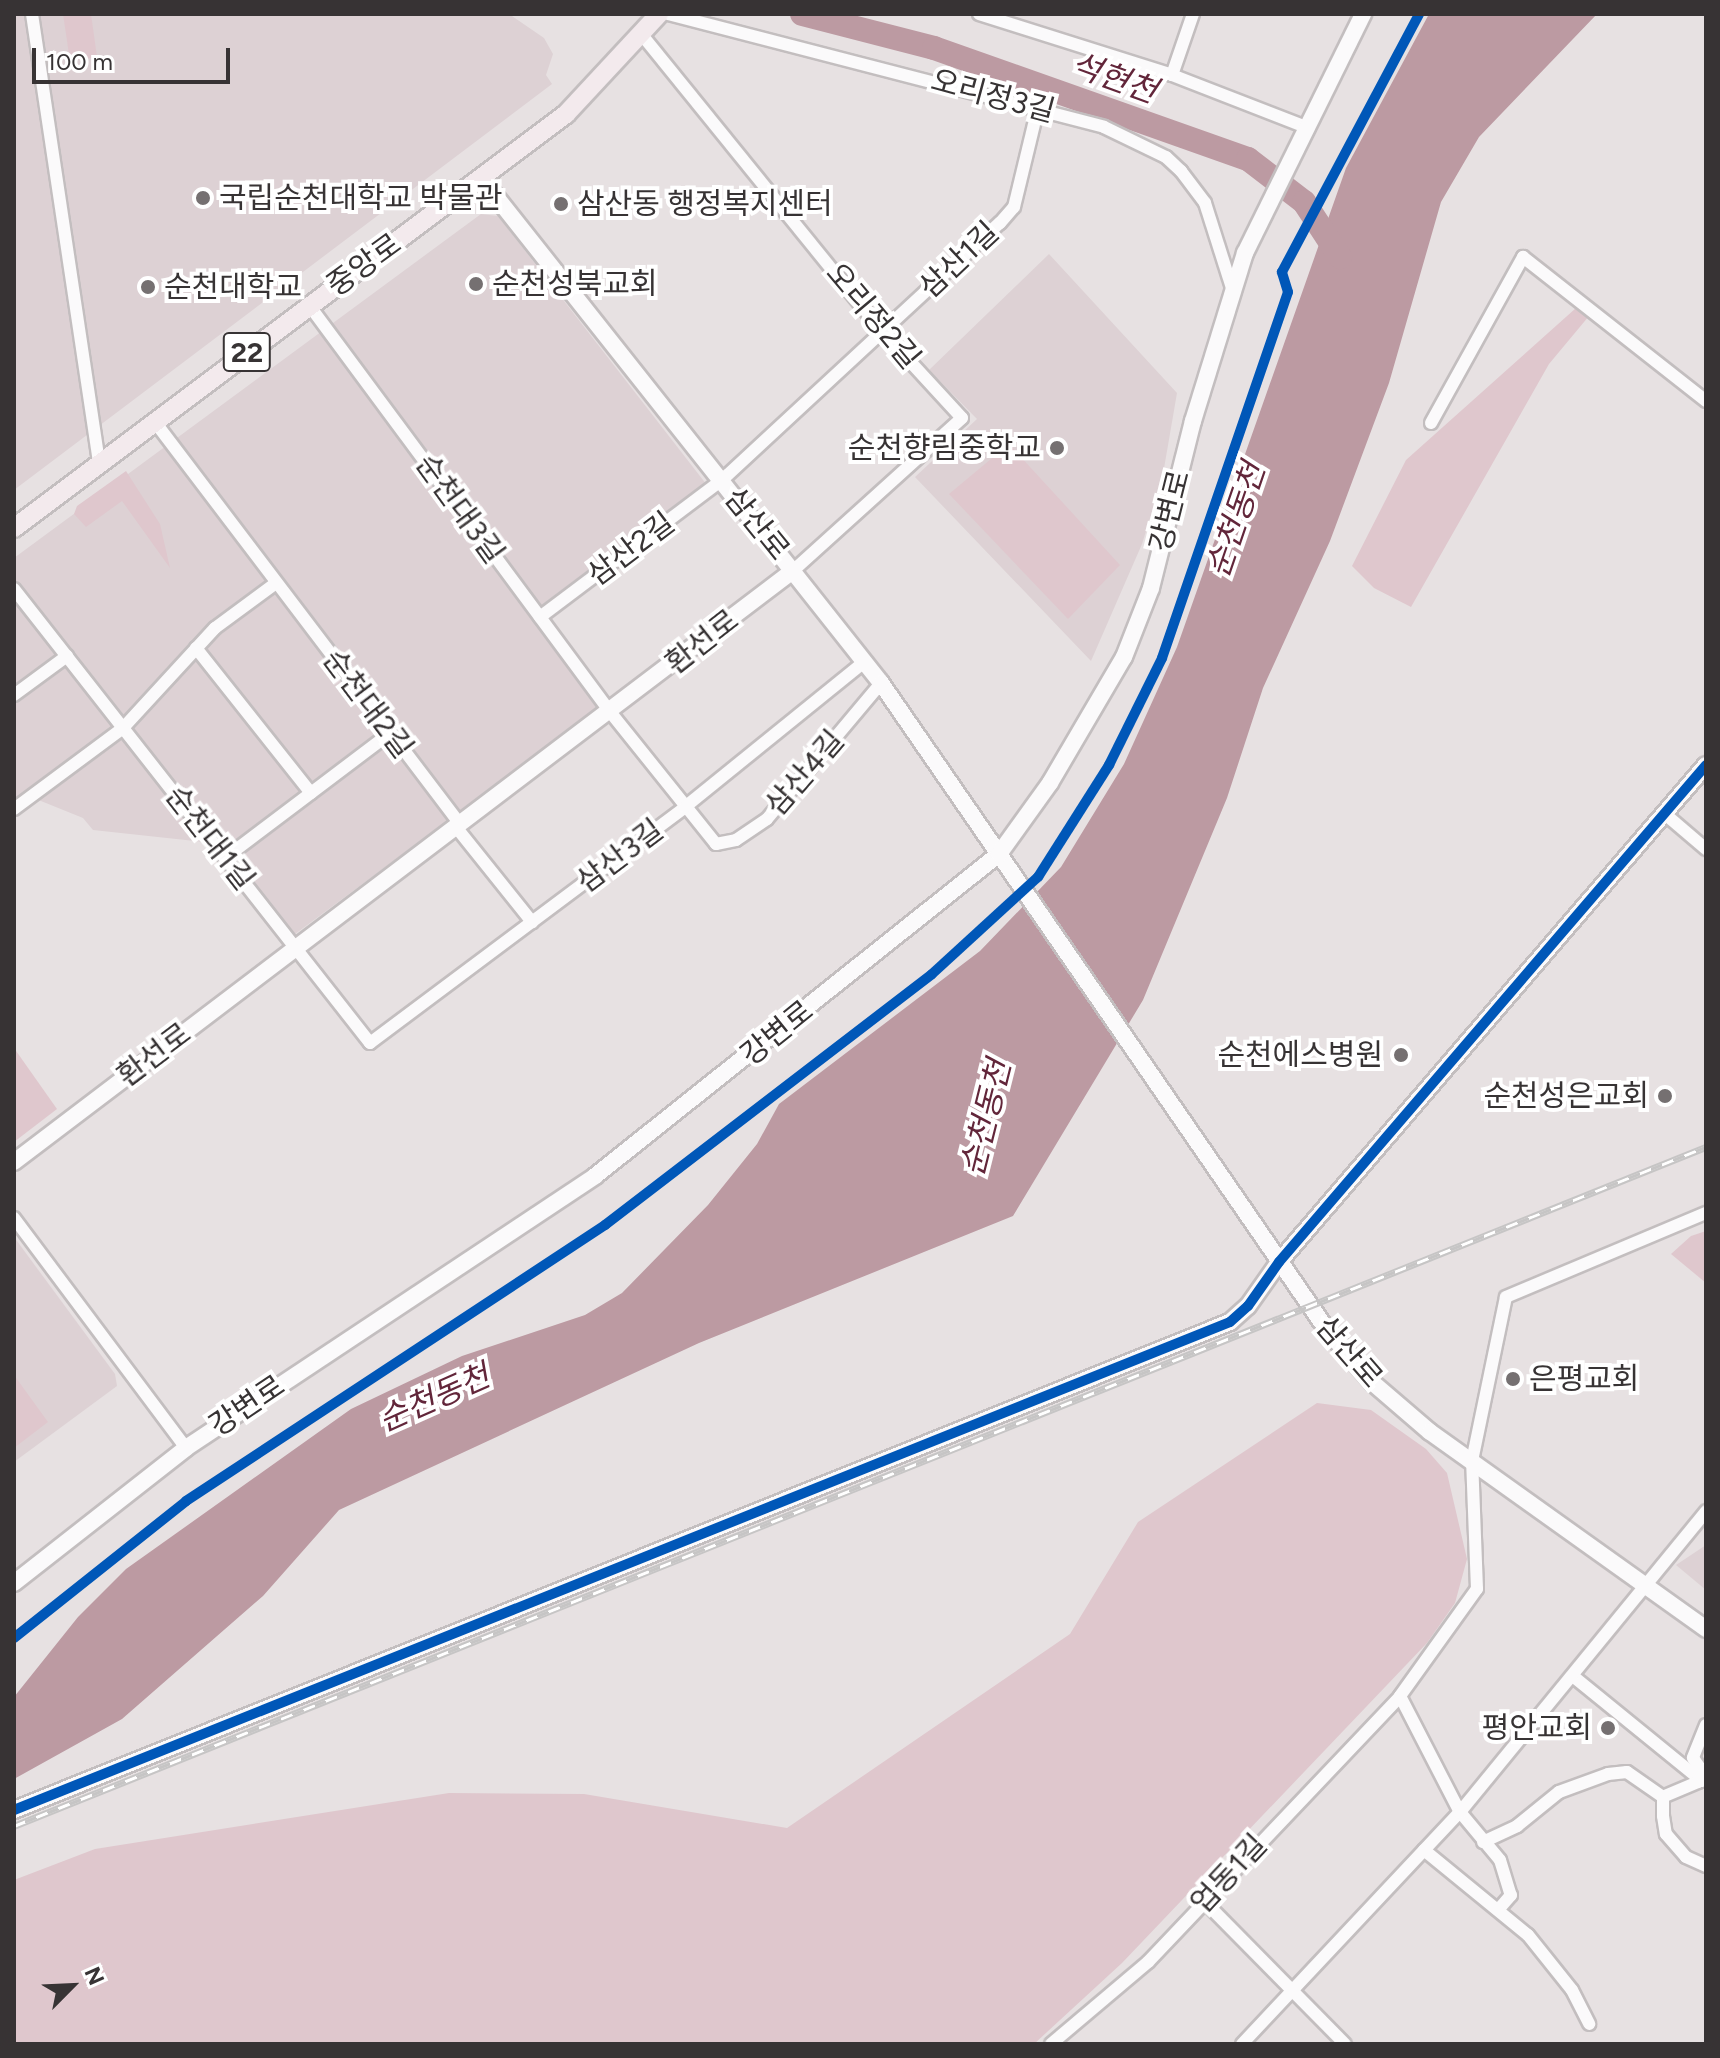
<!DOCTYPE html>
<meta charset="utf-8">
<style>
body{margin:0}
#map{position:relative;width:1720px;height:2058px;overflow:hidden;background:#e7e1e2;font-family:Figtree,"Noto Sans KR",sans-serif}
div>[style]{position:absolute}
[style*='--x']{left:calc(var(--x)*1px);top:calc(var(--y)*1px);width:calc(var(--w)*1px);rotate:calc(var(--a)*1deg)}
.built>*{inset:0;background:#ddd1d4}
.green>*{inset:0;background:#dfc7cd}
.water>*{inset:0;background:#bc9aa2}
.river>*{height:24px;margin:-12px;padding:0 12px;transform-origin:12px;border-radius:12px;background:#bc9aa2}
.roads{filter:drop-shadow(2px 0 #c3bebf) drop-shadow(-2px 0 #c3bebf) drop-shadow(0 2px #c3bebf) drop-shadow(0 -2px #c3bebf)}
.street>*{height:12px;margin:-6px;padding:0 6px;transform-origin:6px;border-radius:6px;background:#fbfafb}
.secondary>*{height:16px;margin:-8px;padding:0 8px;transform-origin:8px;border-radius:8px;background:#fbfafb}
.primary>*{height:18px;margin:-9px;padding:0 9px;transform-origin:9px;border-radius:9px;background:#f3eaed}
.rail>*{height:7px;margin-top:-3.5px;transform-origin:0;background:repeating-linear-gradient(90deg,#fff 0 12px,#c6c5c5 0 24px);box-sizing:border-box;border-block:2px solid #c6c5c5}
.cycleway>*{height:10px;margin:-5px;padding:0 5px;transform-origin:5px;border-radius:5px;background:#0057b8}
.dots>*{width:22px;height:22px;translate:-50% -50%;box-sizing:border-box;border:4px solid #fff;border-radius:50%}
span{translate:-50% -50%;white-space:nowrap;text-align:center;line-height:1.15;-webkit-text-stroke:8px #fff;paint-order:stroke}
.shield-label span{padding:2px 6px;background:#fff;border:2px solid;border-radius:6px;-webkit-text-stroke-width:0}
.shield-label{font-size:28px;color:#373334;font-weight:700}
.street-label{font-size:30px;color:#373334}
.poi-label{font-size:30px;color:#373334}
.left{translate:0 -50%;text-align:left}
.right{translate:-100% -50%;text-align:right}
.water-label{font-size:32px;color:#62263a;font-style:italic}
.frame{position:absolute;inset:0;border:16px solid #373334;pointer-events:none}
.north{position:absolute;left:32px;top:1946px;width:80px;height:80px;-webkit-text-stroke:6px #fff;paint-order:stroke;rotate:66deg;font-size:22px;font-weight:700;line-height:32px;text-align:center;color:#373334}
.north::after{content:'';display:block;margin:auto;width:28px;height:36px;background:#373334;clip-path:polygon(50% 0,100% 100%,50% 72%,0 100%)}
.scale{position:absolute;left:32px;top:48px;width:198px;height:36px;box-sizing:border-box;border:4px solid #373334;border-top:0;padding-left:10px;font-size:24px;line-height:28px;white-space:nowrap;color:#373334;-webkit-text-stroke:6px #fff;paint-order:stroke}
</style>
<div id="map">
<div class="built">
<i style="clip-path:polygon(14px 14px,509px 14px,544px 38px,553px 54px,546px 75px,552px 84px,14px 490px)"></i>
<i style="clip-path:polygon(481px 214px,498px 216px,710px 489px,540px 617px,603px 705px,287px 940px,231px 866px,224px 870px,204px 842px,93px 830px,83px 818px,36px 799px,14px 815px,14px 558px)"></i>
<i style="clip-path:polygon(1049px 254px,1177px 393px,1162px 480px,1142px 544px,1091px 661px,915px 477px,977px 419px,929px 370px)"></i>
<i style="clip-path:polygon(14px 1237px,115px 1374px,117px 1386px,14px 1462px)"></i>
<i style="clip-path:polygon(1706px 1545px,1706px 1590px,1676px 1565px)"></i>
</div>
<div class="green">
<i style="clip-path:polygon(63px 14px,91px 14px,97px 57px,70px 61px)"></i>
<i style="clip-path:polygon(1576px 308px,1589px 316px,1549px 364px,1411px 607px,1374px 588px,1352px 566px,1406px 460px)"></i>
<i style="clip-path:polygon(1009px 444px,1120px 565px,1068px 619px,949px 494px)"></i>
<i style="clip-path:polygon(126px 471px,160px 524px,170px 568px,122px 501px,86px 527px,74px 514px,77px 506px)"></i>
<i style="clip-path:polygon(14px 1048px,57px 1109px,14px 1142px)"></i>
<i style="clip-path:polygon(1706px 1231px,1706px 1283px,1671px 1254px,1691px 1236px)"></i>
<i style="clip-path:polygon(14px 1375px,48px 1422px,14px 1448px)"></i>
<i style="clip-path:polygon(1317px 1403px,1371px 1410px,1426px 1449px,1447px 1473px,1467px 1559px,1455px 1603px,1427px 1643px,1122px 1963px,1034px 2044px,14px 2044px,14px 1880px,95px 1849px,449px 1793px,584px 1794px,787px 1828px,1070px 1634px,1138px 1522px)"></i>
</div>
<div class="water">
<i style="clip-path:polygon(1429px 14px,1597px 14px,1479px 137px,1441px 202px,1389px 383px,1330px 541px,1263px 688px,1227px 798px,1143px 1000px,1013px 1216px,699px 1343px,339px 1510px,263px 1596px,122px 1719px,14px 1779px,14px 1697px,78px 1617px,126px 1569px,351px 1409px,462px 1356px,585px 1315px,622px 1293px,708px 1205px,757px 1144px,779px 1104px,980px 951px,1061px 867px,1124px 764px,1177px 647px,1346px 168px)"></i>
</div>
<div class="river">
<i style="--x:802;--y:14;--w:136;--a:14.4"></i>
<i style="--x:934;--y:48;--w:333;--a:19.5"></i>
<i style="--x:1248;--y:159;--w:71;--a:37.5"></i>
<i style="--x:1304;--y:202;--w:66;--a:56.8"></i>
</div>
<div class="roads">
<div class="street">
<i style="--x:32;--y:14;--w:454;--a:81.5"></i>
<i style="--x:668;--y:14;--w:450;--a:14.5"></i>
<i style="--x:1104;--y:127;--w:69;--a:25.8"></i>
<i style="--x:1166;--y:157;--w:21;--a:43"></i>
<i style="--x:1181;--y:171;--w:40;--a:53"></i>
<i style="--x:1205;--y:203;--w:89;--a:72.4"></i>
<i style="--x:979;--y:14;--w:202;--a:17.5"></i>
<i style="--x:1172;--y:75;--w:144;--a:21.2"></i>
<i style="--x:642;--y:35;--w:381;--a:51"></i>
<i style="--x:882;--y:331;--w:118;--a:47.4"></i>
<i style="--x:962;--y:418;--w:227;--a:137.9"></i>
<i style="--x:1172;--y:75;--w:65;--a:-71"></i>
<i style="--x:309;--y:305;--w:508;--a:53.49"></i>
<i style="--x:611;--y:713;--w:168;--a:51.3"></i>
<i style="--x:716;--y:844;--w:20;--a:-11"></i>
<i style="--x:736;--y:840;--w:37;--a:-34"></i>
<i style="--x:767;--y:819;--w:177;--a:-50"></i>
<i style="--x:155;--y:422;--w:505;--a:52.81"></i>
<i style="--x:1431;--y:423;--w:190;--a:-61"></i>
<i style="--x:1523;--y:257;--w:233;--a:38.2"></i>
<i style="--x:14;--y:589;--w:577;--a:51.9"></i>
<i style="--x:370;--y:1043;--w:394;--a:-36.8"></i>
<i style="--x:685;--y:807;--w:232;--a:-39"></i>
<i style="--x:540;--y:617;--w:228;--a:-37"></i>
<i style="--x:722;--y:480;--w:379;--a:-42.8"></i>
<i style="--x:1000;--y:223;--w:21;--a:-49"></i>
<i style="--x:1014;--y:207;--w:102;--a:-76.4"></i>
<i style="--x:196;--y:648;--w:185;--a:51.6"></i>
<i style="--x:14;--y:695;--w:66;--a:-36.3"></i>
<i style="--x:14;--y:809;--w:136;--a:-36.6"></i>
<i style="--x:123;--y:728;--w:136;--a:-47.4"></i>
<i style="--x:215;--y:628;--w:76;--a:-36.4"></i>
<i style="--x:1665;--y:814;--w:54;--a:40.5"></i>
<i style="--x:456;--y:827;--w:122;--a:51.3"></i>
<i style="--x:225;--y:858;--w:207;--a:-37.1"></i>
<i style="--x:14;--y:1218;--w:287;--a:53.2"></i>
<i style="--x:1574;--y:1677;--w:165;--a:39.1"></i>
<i style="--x:1400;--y:1696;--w:131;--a:62.7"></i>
<i style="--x:1460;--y:1812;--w:62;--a:50.2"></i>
<i style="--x:1500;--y:1860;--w:37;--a:73"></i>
<i style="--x:1511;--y:1895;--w:20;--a:131"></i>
<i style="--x:1706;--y:1725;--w:35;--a:112"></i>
<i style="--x:1693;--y:1758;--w:12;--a:55"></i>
<i style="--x:1700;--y:1768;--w:14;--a:98"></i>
<i style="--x:1698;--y:1782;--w:38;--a:157"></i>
<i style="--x:1663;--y:1797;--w:19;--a:90"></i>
<i style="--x:1663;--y:1816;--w:18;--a:81"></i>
<i style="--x:1666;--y:1834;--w:30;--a:49"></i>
<i style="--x:1686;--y:1857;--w:22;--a:24"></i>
<i style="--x:1483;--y:1842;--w:38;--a:-25"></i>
<i style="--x:1517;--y:1826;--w:54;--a:-39"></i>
<i style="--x:1559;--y:1792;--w:52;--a:-20.2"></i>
<i style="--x:1608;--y:1774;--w:19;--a:-6"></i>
<i style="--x:1627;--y:1772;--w:44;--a:34.8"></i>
<i style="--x:1424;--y:1850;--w:134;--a:39.3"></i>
<i style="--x:1528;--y:1935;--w:70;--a:51.3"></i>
<i style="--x:1572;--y:1990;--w:38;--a:63"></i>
<i style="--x:1203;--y:1900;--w:202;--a:45.4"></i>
<i style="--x:1051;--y:2044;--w:127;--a:-40.2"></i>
<i style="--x:1148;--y:1962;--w:366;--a:-46.5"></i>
<i style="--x:1400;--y:1696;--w:132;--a:-54.3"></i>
<i style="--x:1477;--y:1589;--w:128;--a:-92.2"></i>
<i style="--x:1472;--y:1461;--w:167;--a:-78.3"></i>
<i style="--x:1506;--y:1297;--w:217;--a:-22.8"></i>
<i style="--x:1242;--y:2044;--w:318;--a:-46.8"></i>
<i style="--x:1460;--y:1812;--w:389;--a:-50.7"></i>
</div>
<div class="secondary">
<i style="--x:482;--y:179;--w:643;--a:51.63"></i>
<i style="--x:881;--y:683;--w:786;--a:55.42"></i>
<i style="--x:1327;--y:1330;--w:70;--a:49"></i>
<i style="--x:1373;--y:1383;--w:75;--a:40.7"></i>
<i style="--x:1430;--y:1432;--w:339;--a:35.5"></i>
<i style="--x:14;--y:1162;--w:979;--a:-37.2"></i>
<i style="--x:14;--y:1583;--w:219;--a:-38.1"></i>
<i style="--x:186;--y:1448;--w:491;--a:-33.6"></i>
<i style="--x:595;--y:1176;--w:517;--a:-38.56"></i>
<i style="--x:999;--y:854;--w:87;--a:-54.3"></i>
<i style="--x:1050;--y:783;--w:146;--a:-59.6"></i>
<i style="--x:1124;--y:657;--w:74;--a:-68.6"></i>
<i style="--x:1151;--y:588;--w:172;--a:-75.9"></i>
<i style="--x:1193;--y:421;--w:176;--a:-72.8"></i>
<i style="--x:1245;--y:253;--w:267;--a:-63.7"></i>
<i style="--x:14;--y:1810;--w:1310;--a:-21.87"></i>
<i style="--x:1230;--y:1322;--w:24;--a:-42"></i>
<i style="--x:1248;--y:1306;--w:54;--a:-54.8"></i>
<i style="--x:1279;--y:1262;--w:655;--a:-49.33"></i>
</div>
<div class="primary">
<i style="--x:14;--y:528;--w:690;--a:-36.87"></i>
<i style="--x:566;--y:114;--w:137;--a:-47.1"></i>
</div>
</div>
<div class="rail">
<i style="--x:14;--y:1826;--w:1823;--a:-21.87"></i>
</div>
<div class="cycleway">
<i style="--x:14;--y:1638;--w:220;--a:-38.5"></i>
<i style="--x:186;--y:1501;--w:502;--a:-33.37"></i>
<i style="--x:605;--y:1225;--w:412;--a:-37.5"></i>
<i style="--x:932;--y:974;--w:144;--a:-42.5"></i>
<i style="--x:1038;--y:877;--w:133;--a:-57.6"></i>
<i style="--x:1109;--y:765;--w:119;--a:-63.6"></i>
<i style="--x:1162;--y:658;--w:387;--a:-71"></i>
<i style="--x:1288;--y:292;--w:21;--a:-107"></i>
<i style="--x:1282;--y:272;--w:292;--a:-62"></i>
<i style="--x:14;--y:1810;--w:1310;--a:-21.87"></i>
<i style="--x:1230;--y:1322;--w:24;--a:-42"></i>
<i style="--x:1248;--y:1306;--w:54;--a:-54.8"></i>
<i style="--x:1279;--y:1262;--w:655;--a:-49.33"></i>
</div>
<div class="dots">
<i style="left:203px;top:198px;background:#757071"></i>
<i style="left:561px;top:204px;background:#757071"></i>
<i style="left:476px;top:284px;background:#757071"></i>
<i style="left:148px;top:287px;background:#757071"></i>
<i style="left:1057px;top:448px;background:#757071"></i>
<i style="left:1401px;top:1055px;background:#757071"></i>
<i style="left:1665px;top:1096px;background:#757071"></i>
<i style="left:1513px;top:1379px;background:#757071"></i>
<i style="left:1608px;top:1728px;background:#757071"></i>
</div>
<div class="shield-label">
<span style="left:247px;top:352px">22</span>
</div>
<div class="street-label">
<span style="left:993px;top:96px;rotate:15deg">오리정3길</span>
<span style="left:959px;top:260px;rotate:-43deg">삼산1길</span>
<span style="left:364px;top:265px;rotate:-36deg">중앙로</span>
<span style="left:873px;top:316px;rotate:50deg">오리정2길</span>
<span style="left:460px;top:509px;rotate:54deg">순천대3길</span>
<span style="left:1170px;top:511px;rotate:-76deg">강변로</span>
<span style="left:757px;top:524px;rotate:51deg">삼산로</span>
<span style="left:631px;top:549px;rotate:-37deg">삼산2길</span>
<span style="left:702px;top:642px;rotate:-38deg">환선로</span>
<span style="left:368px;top:704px;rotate:53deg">순천대2길</span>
<span style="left:805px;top:773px;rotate:-49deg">삼산4길</span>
<span style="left:210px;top:838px;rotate:52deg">순천대1길</span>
<span style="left:620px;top:856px;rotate:-37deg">삼산3길</span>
<span style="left:777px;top:1033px;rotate:-39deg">강변로</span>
<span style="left:154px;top:1055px;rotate:-37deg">환선로</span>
<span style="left:1349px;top:1352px;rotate:49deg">삼산로</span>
<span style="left:247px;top:1406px;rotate:-34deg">강변로</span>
<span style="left:1229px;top:1874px;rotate:-47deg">업동1길</span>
</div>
<div class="poi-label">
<span class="left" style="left:219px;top:198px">국립순천대학교 박물관</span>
<span class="left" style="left:577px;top:204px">삼산동 행정복지센터</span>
<span class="left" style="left:492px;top:284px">순천성북교회</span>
<span class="left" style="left:164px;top:287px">순천대학교</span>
<span class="right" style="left:1041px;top:448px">순천향림중학교</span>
<span class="right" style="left:1383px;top:1055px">순천에스병원</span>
<span class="right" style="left:1649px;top:1096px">순천성은교회</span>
<span class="left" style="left:1529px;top:1379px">은평교회</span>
<span class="right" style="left:1592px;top:1728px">평안교회</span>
</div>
<div class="water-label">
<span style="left:1114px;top:78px;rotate:20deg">석현천</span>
<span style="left:1236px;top:520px;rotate:-71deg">순천동천</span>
<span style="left:986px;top:1118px;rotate:-76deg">순천동천</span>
<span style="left:434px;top:1398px;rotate:-24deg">순천동천</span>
</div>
<div class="frame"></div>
<div class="north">N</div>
<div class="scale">100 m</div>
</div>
